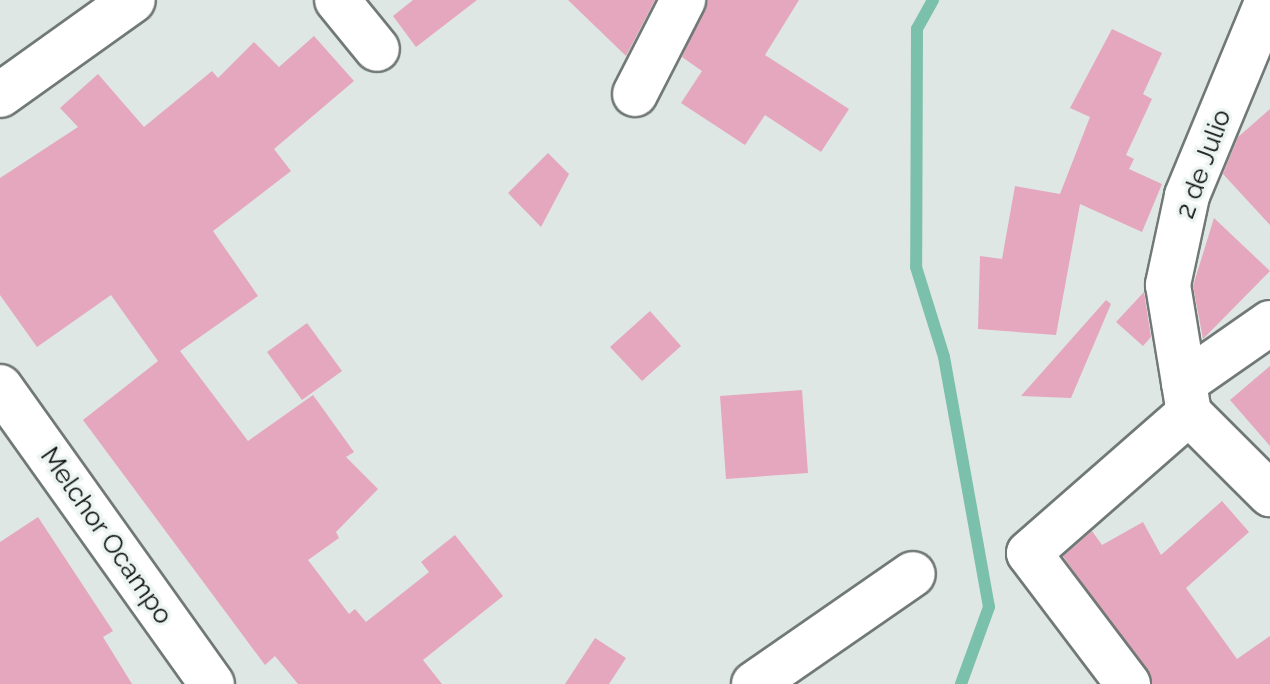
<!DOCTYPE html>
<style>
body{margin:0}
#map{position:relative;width:1270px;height:684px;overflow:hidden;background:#dfe7e4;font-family:Raleway,sans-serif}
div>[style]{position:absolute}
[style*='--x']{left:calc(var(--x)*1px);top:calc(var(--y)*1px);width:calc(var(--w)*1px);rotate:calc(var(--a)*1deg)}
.stream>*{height:12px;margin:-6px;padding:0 6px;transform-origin:6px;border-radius:6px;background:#7bc0aa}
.building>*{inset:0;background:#e4a7bd}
.roads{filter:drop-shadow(2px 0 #717976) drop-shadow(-2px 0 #717976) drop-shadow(0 2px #717976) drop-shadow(0 -2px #717976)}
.minor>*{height:44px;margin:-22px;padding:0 22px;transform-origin:22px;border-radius:22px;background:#fff}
span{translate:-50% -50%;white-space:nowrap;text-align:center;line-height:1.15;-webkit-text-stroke:7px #ecf5f1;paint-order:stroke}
.street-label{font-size:26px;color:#0e1110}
</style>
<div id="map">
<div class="stream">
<i style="--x:933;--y:0;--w:33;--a:119"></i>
<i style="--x:917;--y:29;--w:238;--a:90.2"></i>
<i style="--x:916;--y:267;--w:94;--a:72.7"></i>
<i style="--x:944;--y:357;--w:254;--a:79.8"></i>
<i style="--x:989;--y:607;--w:82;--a:110"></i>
</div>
<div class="building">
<i style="clip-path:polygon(413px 0,477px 0,416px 47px,393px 16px)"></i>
<i style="clip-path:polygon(568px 0,655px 0,626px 56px)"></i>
<i style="clip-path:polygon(708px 0,799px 0,765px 55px,849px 109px,821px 152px,765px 115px,745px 145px,681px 103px,702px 71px,682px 57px)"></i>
<i style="clip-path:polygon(1112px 29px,1162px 53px,1143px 94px,1152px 99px,1126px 155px,1134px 159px,1129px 169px,1162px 184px,1142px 232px,1080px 204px,1056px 335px,978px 329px,980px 256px,1002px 259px,1015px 186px,1060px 194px,1090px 117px,1070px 108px)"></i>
<i style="clip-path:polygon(314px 36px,354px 81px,274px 149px,291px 171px,213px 231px,258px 296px,180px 351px,248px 441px,313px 395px,354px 452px,346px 457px,378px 489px,336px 532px,339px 538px,308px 560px,349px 614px,355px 609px,366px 622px,429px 572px,421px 562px,455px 535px,503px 596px,423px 660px,442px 684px,298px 684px,275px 656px,265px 665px,83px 420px,158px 361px,111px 295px,37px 347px,0 295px,0 178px,78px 127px,60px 108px,98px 74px,144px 127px,212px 71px,218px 78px,254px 42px,279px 67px)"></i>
<i style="clip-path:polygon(1270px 109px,1270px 225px,1223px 174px,1238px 137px)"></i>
<i style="clip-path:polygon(548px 153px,569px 174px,541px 227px,508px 193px)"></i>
<i style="clip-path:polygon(1214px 218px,1270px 271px,1203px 339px,1193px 286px)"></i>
<i style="clip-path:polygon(1144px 292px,1151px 337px,1143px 346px,1116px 322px)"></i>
<i style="clip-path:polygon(1106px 300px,1111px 304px,1071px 398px,1021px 396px)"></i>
<i style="clip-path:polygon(650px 311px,681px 346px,642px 381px,610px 347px)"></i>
<i style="clip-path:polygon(307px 323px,342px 371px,302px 400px,267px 352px)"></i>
<i style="clip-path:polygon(1270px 366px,1270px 446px,1230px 400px)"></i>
<i style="clip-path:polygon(802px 390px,808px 473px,726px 479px,720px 396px)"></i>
<i style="clip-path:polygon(1222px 501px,1249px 532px,1186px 588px,1237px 659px,1270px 636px,1270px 684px,1152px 684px,1063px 556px,1092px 531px,1102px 545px,1143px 522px,1161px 555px)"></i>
<i style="clip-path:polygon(38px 517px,113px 631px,103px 637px,132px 684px,0 684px,0 542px)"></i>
<i style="clip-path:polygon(595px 638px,626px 658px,609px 684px,565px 684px)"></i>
</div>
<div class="roads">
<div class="minor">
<i style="--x:337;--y:0;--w:63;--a:50.8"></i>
<i style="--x:1268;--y:0;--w:212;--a:112.5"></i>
<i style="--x:1187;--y:196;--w:91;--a:102.1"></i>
<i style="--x:1168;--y:285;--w:130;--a:80.7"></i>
<i style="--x:1189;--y:413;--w:115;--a:45"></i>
<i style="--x:635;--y:94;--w:106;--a:-62.9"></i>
<i style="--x:0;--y:95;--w:163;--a:-35.5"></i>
<i style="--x:1184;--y:383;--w:105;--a:-34.9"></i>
<i style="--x:0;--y:387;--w:365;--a:54.5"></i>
<i style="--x:754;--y:684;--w:193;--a:-34.7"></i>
<i style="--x:1128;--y:684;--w:164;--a:-127.1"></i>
<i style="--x:1029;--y:553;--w:213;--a:-41.2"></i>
</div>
</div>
<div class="street-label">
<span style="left:1204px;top:164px;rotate:-70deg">2 de Julio</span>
<span style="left:106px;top:536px;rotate:55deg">Melchor Ocampo</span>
</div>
</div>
